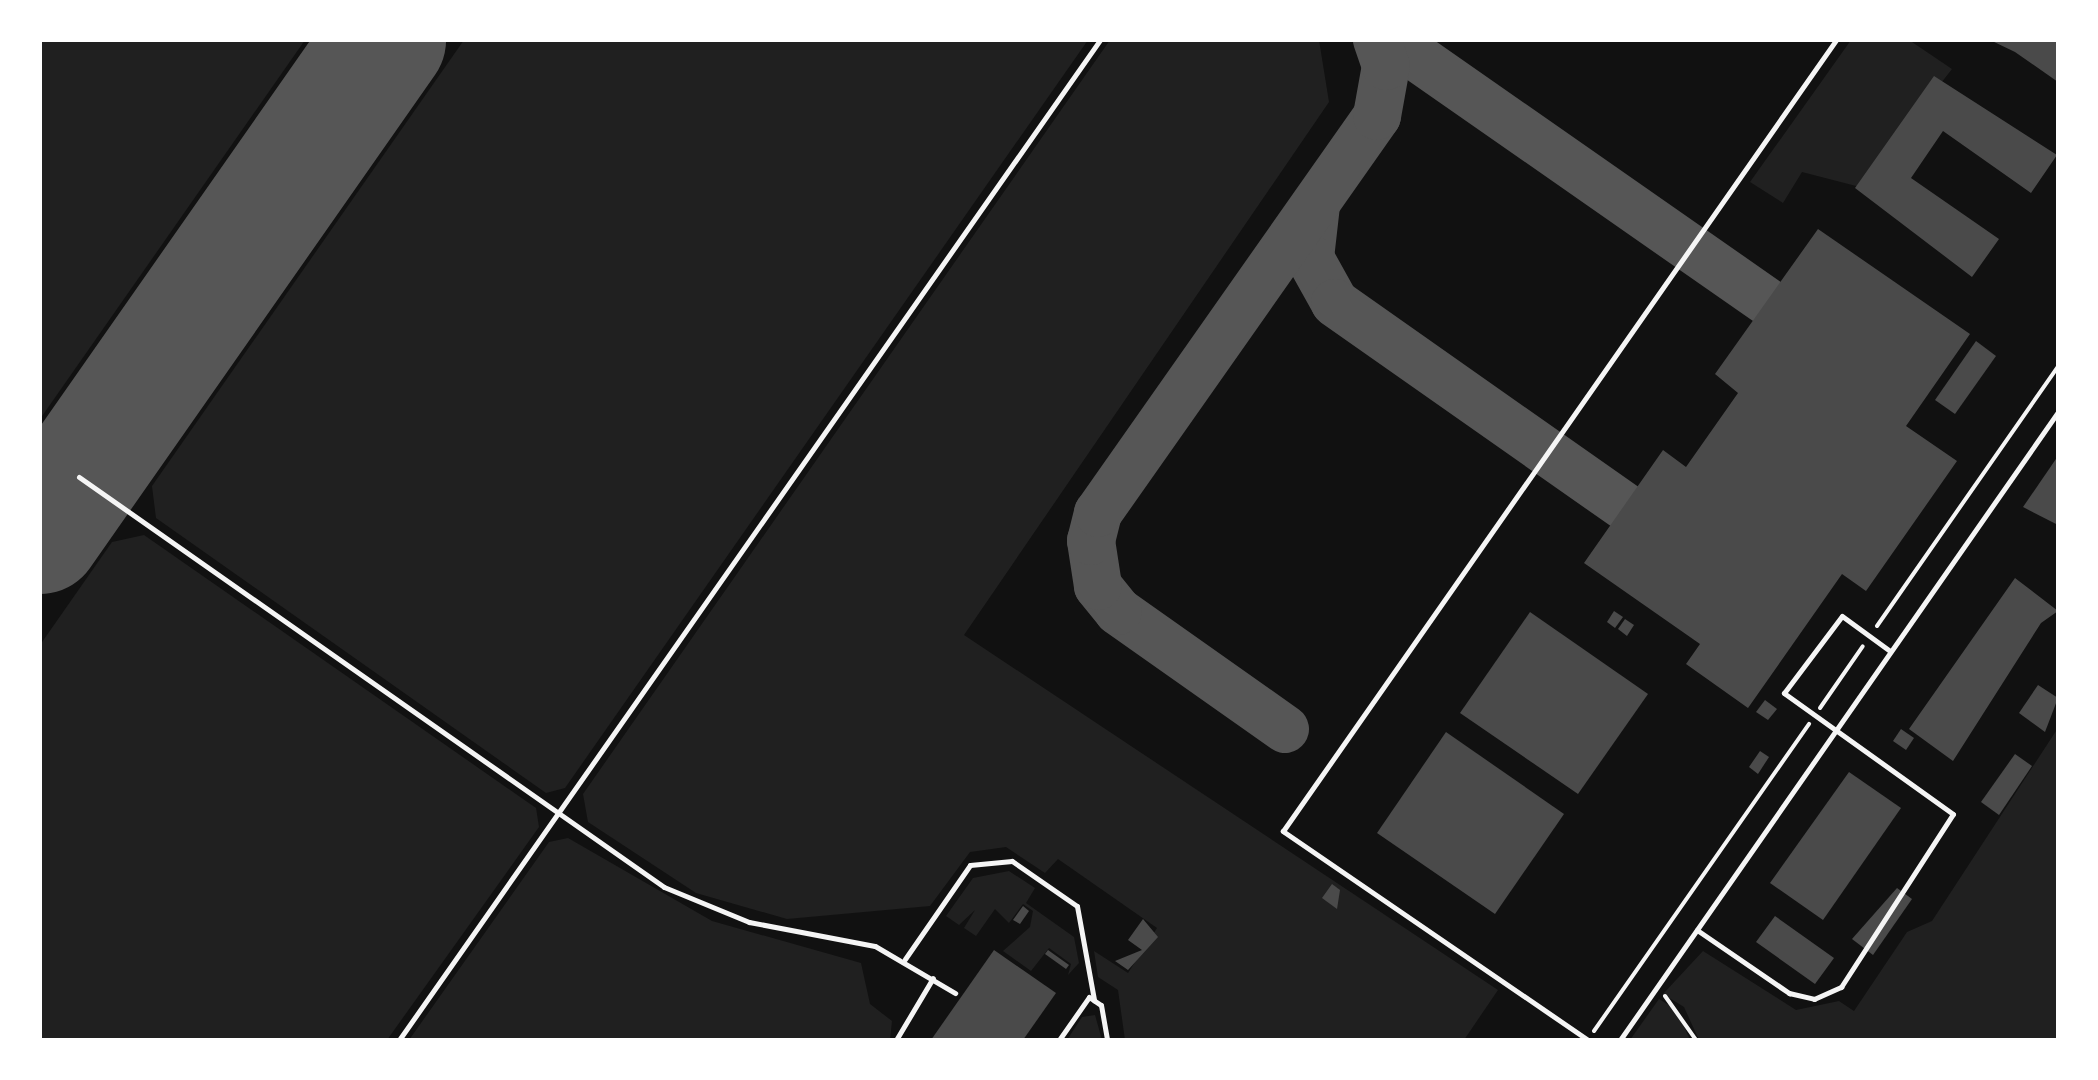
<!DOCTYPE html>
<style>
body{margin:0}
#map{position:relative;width:2098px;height:1080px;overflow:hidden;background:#111;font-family:Raleway,sans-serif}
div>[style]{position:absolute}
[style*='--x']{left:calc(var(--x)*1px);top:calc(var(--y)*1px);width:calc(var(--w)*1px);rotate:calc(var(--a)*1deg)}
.green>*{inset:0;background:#202020}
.taxiway>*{height:48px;margin:-24px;padding:0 24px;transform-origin:24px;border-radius:24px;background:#565656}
.runway>*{height:122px;margin:-61px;padding:0 61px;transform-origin:61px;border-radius:61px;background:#565656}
.building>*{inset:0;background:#4a4a4a}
.path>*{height:4px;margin:-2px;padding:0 2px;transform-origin:2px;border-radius:2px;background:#f5f5f5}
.service>*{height:5px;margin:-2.5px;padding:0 2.5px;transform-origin:2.5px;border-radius:2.5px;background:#f5f5f5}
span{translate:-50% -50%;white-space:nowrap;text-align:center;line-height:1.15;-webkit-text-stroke:9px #fff;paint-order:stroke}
.frame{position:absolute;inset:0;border:42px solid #fff;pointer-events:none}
</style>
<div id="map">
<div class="green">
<i style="clip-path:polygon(40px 40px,305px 40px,40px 419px)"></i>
<i style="clip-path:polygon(464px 40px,1088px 40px,565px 788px,546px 793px,156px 518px,152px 486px)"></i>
<i style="clip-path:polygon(1110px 40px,1319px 40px,1329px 102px,964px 635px,1498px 990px,1464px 1040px,1125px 1040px,1118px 990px,1098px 977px,1094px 951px,1128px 973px,1157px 928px,1058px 859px,1045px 873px,1006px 847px,970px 852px,930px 906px,787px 919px,696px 893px,588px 822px,583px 794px)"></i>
<i style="clip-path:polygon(1851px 40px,1909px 40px,1952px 69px,1860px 187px,1802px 172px,1783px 203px,1750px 182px)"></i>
<i style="clip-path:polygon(144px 535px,536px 808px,539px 827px,387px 1040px,40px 1040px,40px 645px,112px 542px)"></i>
<i style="clip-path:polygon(2058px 728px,2058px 1040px,1699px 1040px,1684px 1007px,1663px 994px,1703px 951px,1796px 1010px,1839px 1001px,1854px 1011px,1907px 932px,1932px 921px)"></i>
<i style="clip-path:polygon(568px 838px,712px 921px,861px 963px,870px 1004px,892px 1021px,890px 1040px,409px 1040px,549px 842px)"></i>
<i style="clip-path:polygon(1009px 871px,1035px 888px,1026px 903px,1074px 937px,1079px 963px,1068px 975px,1071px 964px,1049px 948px,1031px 971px,1003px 951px,1030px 927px,1033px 911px,1023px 904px,1009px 923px,995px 909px,976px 936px,964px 928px,975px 910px,959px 925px,946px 916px,973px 878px)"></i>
<i style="clip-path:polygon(1659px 999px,1677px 1010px,1690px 1040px,1630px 1040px)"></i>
<i style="clip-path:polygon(1095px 1015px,1102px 1040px,1067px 1040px,1082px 1017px)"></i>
</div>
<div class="taxiway">
<i style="--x:1392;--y:40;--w:456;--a:34.9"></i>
<i style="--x:1316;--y:205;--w:53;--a:96.5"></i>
<i style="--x:1310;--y:258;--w:51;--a:60.9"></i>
<i style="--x:1335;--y:303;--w:353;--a:35.1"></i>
<i style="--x:1285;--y:729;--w:204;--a:-144.8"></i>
<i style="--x:1118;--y:611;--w:32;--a:-129"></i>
<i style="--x:1098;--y:586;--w:46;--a:-98.8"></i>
<i style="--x:1091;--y:541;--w:29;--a:-76"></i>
<i style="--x:1098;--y:513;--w:485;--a:-54.9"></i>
<i style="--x:1377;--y:116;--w:51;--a:-79.8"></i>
<i style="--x:1386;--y:66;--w:28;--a:-109"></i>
</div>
<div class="runway">
<i style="--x:40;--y:533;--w:602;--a:-55.02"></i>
</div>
<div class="building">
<i style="clip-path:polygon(1990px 40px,2058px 40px,2058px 82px,2015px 52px)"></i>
<i style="clip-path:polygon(1934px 76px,2057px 155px,2031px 193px,1943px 131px,1911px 178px,1999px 239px,1972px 277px,1855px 188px)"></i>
<i style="clip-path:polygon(1818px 229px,1970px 334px,1906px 426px,1957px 461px,1866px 591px,1842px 574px,1748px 708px,1686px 664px,1700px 644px,1584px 563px,1663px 450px,1686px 467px,1738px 393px,1715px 374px)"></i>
<i style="clip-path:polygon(1976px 341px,1996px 356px,1955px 414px,1935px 400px)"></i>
<i style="clip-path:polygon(2058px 456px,2058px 525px,2023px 507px)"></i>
<i style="clip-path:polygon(2015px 578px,2058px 611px,2041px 623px,1953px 761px,1909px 729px)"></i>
<i style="clip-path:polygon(1614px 611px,1623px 617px,1615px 628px,1607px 622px)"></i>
<i style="clip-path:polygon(1530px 612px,1648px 694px,1578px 794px,1460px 713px)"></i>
<i style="clip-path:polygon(1625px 619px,1634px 625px,1627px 636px,1618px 629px)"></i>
<i style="clip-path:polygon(2038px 685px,2058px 698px,2045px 732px,2019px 713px)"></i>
<i style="clip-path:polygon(1765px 700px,1777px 709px,1768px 720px,1756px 712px)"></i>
<i style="clip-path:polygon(1901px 729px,1914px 738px,1906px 750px,1893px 741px)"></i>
<i style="clip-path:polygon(1446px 732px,1564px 814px,1495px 914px,1377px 833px)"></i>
<i style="clip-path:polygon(1760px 751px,1769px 757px,1758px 774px,1749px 767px)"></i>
<i style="clip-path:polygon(2015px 754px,2032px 766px,1999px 815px,1981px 802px)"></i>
<i style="clip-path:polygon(1849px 772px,1901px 808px,1823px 920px,1770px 883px)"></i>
<i style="clip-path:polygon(1332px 884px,1340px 890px,1337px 909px,1322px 898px)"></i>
<i style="clip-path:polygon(1897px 888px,1912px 899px,1873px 955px,1852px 939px)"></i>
<i style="clip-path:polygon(1023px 906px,1029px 911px,1020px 924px,1013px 920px)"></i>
<i style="clip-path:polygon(1775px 916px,1834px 958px,1815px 984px,1756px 942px)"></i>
<i style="clip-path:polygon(1143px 919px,1158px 937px,1128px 970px,1115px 961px,1142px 950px,1128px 940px)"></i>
<i style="clip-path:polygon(994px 950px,1056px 993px,1023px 1040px,931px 1040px)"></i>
<i style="clip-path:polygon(1048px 950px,1069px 965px,1066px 969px,1045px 954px)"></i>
</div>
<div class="path">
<i style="--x:1877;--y:626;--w:316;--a:-55.1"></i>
<i style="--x:1820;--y:708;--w:75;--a:-55.3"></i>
<i style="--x:1665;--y:996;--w:54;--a:54.8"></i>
<i style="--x:1594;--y:1031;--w:375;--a:-55"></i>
</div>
<div class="service">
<i style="--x:79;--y:477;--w:714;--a:35.02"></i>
<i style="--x:664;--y:887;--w:92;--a:22.4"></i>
<i style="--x:749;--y:922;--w:128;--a:10.8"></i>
<i style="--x:875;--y:946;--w:93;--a:30.4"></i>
<i style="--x:1697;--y:930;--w:112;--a:34.4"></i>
<i style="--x:1789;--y:993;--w:26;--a:13"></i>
<i style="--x:1814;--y:999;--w:30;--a:-24"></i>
<i style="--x:1841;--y:987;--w:206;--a:-57.1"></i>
<i style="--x:1953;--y:814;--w:208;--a:-144.4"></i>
<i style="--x:1784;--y:693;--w:96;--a:-53"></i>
<i style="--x:1842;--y:616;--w:59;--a:36.1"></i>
<i style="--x:905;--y:959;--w:114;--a:-55.3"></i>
<i style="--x:970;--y:865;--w:42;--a:-5.4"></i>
<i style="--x:1012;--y:861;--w:79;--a:34.7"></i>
<i style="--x:1077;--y:906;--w:96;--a:79.7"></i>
<i style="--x:399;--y:1040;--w:1221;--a:-54.97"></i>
<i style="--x:896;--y:1040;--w:72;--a:-59.2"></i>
<i style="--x:1059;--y:1040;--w:52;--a:-55.1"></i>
<i style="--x:1089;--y:997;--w:14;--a:34"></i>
<i style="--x:1101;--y:1005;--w:36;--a:80"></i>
<i style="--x:1588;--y:1040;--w:370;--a:-145.6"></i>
<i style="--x:1283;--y:831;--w:965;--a:-55.04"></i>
<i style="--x:1620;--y:1040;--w:766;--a:-55.11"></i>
</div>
<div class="frame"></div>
</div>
